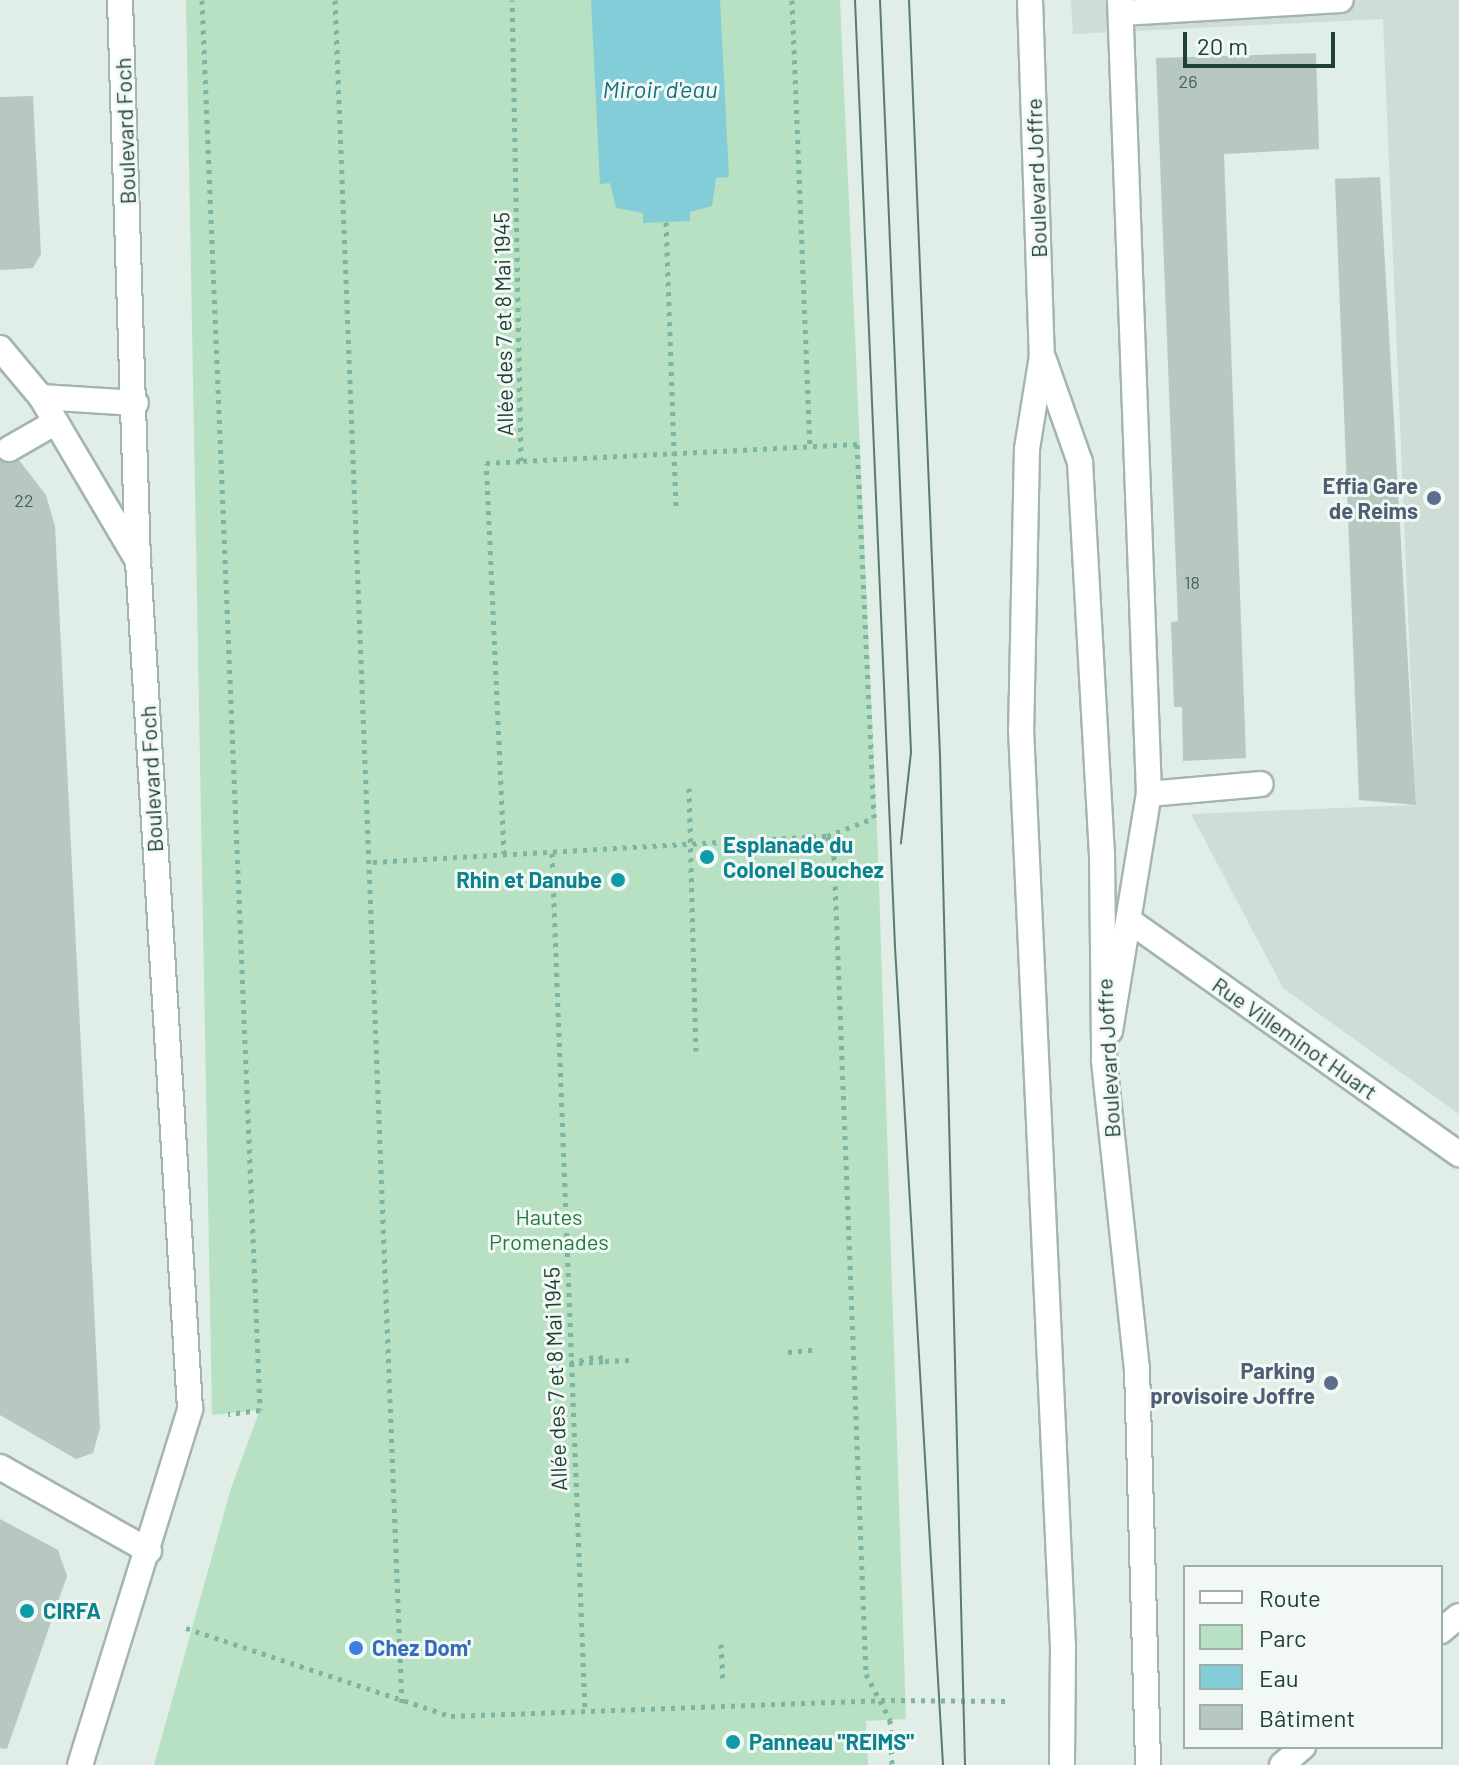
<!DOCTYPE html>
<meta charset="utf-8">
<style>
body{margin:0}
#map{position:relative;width:1459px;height:1765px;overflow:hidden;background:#e1ede7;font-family:Barlow,sans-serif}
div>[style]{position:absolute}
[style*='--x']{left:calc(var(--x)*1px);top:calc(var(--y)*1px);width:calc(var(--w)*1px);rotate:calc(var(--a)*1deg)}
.built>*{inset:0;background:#cfddd6}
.green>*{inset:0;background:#b7e1c2}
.water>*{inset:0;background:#83cdd8}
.building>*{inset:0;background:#b6c8c0}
.path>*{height:5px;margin-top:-2.5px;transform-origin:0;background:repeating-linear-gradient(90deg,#7eb4a2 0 4px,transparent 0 10px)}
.roads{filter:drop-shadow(2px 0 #a3b6ae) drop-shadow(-2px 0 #a3b6ae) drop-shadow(0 2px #a3b6ae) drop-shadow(0 -2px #a3b6ae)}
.lane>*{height:24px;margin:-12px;padding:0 12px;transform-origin:12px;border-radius:12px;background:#fff}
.street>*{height:24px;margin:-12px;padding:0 12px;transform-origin:12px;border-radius:12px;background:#fff}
.secondary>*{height:24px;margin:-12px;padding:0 12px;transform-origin:12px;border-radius:12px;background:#fff}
.tram>*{height:2px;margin:-1px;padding:0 1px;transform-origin:1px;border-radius:1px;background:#5a7b71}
.dots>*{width:22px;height:22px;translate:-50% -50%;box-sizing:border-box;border:4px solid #f2f9f5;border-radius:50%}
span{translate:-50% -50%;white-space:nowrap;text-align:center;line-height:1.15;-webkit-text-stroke:6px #f2f9f5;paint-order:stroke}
.number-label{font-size:18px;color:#456258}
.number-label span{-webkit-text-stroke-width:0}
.street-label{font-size:22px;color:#1f4036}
.service-label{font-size:22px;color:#4e5e75;font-weight:700}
.right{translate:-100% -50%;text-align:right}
.culture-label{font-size:22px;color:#0d838f;font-weight:700}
.left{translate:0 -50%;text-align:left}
.park-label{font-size:22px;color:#257b44}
.shop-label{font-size:22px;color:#366cbe;font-weight:700}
.water-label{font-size:24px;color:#137282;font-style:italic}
.legend{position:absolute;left:1183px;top:1565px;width:260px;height:184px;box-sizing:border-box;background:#f2f9f5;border:2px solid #9eafa9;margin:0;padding:10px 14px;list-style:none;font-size:24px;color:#1f4036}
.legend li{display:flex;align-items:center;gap:16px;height:40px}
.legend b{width:40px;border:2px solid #9eafa9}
.scale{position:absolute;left:1183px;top:32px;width:152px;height:36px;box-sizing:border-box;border:4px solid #1f4036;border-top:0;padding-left:10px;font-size:24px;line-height:28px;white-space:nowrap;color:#1f4036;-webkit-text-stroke:6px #f2f9f5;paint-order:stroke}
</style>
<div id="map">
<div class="built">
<i style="clip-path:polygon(1071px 0,1459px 0,1459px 1114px,1283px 988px,1191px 814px,1416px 805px,1383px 19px,1073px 34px)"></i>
</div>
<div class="green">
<i style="clip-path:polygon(186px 0,840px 0,878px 854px,906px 1719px,866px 1721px,868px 1765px,154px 1765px,231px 1488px,260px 1410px,212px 1415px)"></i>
</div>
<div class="water">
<i style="clip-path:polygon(591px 0,720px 0,729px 177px,716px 178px,712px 206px,690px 212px,690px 221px,643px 223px,643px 213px,616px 208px,610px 183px,600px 184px)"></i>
</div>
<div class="building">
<i style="clip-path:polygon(1316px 53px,1319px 149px,1224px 154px,1246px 758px,1183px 761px,1182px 707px,1174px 707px,1171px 622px,1178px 621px,1156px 58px)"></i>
<i style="clip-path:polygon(33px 96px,41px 254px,33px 268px,0 270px,0 97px)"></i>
<i style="clip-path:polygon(1380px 177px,1416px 805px,1359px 800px,1335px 179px)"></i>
<i style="clip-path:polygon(19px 460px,46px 495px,55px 526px,100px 1428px,93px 1453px,76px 1459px,0 1415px,0 461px)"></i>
<i style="clip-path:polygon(0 1519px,58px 1550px,67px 1576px,7px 1749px,0 1748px)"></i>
</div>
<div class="path">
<i style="--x:202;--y:0;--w:1411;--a:87.64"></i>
<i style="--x:260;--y:1410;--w:32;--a:173"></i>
<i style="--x:335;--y:0;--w:1705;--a:87.75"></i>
<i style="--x:792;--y:0;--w:446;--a:87.7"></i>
<i style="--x:666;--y:222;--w:285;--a:88"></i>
<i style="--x:689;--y:788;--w:263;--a:88.5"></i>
<i style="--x:827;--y:836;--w:21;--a:71"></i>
<i style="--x:834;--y:856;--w:819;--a:87.76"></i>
<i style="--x:866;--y:1674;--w:52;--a:62.4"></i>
<i style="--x:890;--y:1720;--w:45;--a:87.5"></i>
<i style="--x:552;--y:853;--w:860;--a:87.8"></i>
<i style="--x:504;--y:854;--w:391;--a:-92.6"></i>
<i style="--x:486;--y:463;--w:35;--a:-3"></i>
<i style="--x:521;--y:461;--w:461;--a:-91.1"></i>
<i style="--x:373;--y:862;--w:455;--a:-3.3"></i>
<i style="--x:827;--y:836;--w:50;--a:-21"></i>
<i style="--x:874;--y:818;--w:374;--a:-92.6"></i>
<i style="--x:857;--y:444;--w:336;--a:177.1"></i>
<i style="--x:788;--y:1352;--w:25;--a:-5"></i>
<i style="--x:570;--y:1363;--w:30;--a:-14"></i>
<i style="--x:599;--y:1356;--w:8;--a:40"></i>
<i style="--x:605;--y:1361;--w:28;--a:-2"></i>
<i style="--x:579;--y:1363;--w:26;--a:-4"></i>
<i style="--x:186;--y:1628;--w:279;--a:18.4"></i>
<i style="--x:451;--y:1716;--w:430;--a:-2.1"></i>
<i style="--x:881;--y:1700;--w:128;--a:0.4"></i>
<i style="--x:721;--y:1644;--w:39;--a:87"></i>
</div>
<div class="roads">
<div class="lane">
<i style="--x:9;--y:449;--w:54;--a:-29.9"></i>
<i style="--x:1149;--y:794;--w:112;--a:-5.1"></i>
</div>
<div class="street">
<i style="--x:1121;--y:13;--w:220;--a:-3.4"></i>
<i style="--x:0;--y:348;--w:64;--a:50.1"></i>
<i style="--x:41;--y:397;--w:191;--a:59.4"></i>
<i style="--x:41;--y:397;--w:95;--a:3.6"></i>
<i style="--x:1131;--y:922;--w:402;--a:35.3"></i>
<i style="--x:1110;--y:1031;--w:240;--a:-80.7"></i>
<i style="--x:1149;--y:794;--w:795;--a:-92.09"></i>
<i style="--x:0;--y:1467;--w:171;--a:29.4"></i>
<i style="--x:1441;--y:1631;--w:23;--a:-40"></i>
<i style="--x:1282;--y:1765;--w:28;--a:-41"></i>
</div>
<div class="secondary">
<i style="--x:1030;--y:0;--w:356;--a:88.1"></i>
<i style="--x:1042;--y:356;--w:94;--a:99.2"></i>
<i style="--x:1027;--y:449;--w:280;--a:91.2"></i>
<i style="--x:1021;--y:729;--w:918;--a:87.38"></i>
<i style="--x:1063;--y:1646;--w:119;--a:90.5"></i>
<i style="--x:1044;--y:360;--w:108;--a:70.6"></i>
<i style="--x:1080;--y:462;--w:393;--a:86.8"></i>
<i style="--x:1102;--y:854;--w:207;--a:89.4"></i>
<i style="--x:1104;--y:1061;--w:309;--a:83.9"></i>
<i style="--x:1137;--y:1368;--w:397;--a:88.4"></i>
<i style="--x:80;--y:1765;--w:373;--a:-72.8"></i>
<i style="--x:190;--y:1409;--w:850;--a:-93.51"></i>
<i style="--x:138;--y:561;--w:561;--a:-91.84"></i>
</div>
</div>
<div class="tram">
<i style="--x:855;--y:0;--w:948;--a:87.58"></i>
<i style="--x:895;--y:947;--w:819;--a:86.64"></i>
<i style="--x:880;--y:0;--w:753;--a:87.64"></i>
<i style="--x:911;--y:752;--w:92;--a:96.3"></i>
<i style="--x:909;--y:0;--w:757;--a:87.65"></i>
<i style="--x:940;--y:756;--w:1009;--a:88.58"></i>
</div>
<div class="dots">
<i style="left:1434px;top:498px;background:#5c6f8a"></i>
<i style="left:707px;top:857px;background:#0f9aa8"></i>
<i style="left:618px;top:880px;background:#0f9aa8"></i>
<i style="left:1331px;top:1383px;background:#5c6f8a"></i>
<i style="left:27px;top:1611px;background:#0f9aa8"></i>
<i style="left:356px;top:1648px;background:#3f7fe0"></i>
<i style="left:733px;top:1742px;background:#0f9aa8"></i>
</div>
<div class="number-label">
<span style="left:1188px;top:81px">26</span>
<span style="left:24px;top:500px">22</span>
<span style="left:1192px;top:582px">18</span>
</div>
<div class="street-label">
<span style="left:125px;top:131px;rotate:-92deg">Boulevard Foch</span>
<span style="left:1036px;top:178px;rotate:-92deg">Boulevard Joffre</span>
<span style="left:503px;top:324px;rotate:-91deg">Allée des 7 et 8 Mai 1945</span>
<span style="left:151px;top:779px;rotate:-93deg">Boulevard Foch</span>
<span style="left:1295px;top:1038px;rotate:35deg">Rue Villeminot Huart</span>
<span style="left:1108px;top:1058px;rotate:-93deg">Boulevard Joffre</span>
<span style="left:555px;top:1379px;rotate:-92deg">Allée des 7 et 8 Mai 1945</span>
</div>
<div class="service-label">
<span class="right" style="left:1418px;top:498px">Effia Gare<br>de Reims</span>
<span class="right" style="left:1315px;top:1383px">Parking<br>provisoire Joffre</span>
</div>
<div class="culture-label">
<span class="left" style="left:723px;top:857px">Esplanade du<br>Colonel Bouchez</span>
<span class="right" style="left:602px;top:880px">Rhin et Danube</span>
<span class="left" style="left:43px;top:1611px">CIRFA</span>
<span class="left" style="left:749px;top:1742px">Panneau "REIMS"</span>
</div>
<div class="park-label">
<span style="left:549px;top:1229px">Hautes<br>Promenades</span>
</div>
<div class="shop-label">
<span class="left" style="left:372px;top:1648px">Chez Dom'</span>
</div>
<div class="water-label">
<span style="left:660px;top:89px">Miroir d'eau</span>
</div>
<ul class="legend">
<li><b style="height:10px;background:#fff"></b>Route</li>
<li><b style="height:22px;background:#b7e1c2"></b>Parc</li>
<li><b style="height:22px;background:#83cdd8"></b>Eau</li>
<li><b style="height:22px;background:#b6c8c0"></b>Bâtiment</li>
</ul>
<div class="scale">20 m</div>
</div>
